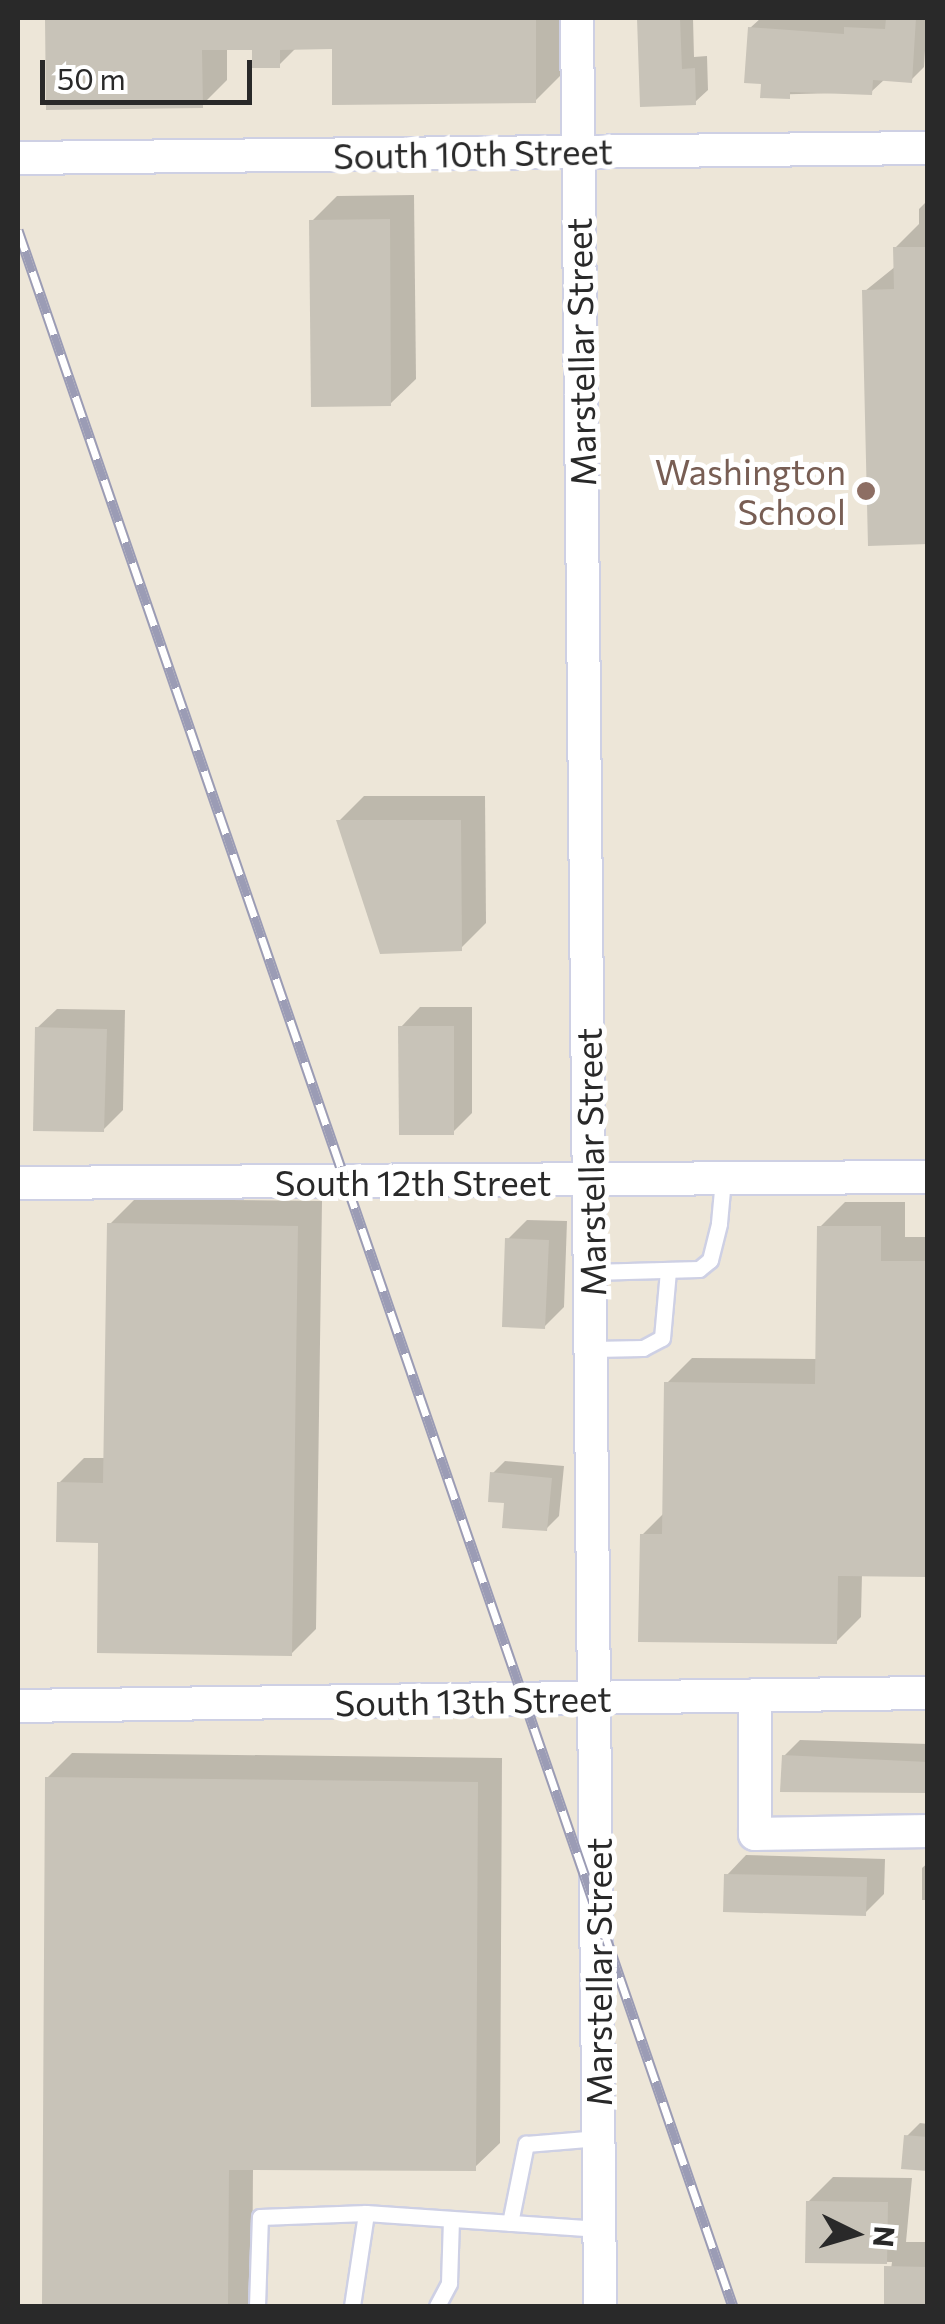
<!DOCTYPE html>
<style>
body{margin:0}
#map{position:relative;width:945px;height:2324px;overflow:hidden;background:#ede6d8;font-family:Commissioner,sans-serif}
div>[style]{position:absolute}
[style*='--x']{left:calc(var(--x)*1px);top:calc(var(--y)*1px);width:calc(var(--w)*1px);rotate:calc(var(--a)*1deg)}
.shadow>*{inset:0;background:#0003}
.building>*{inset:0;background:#c8c3b8}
.roads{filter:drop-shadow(2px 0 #ced0e4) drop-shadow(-2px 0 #ced0e4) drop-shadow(0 2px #ced0e4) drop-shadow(0 -2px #ced0e4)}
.lane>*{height:15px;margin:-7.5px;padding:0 7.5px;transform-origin:7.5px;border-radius:7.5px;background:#fff}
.street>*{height:32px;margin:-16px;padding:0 16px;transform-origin:16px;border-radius:16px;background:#fff}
.rail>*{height:11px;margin-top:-5.5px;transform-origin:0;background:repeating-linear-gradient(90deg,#fff 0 22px,#9b9cb5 0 44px);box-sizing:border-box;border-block:2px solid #9b9cb5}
.dots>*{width:28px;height:28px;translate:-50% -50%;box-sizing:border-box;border:5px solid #fff;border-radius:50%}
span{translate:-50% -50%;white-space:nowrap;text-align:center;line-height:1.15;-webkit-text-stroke:10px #fff;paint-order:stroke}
.street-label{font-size:35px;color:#292929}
.education-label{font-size:35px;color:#785e54}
.right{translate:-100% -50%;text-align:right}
.frame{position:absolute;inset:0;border:20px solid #292929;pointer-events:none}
.north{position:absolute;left:805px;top:2184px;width:100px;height:100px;-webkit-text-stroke:8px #fff;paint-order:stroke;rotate:95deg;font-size:28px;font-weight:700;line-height:40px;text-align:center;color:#292929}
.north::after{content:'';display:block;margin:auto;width:35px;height:45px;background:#292929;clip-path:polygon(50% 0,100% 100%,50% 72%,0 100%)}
.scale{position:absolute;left:40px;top:60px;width:212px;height:45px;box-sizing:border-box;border:5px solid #292929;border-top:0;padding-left:12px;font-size:30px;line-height:35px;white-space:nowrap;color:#292929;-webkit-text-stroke:8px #fff;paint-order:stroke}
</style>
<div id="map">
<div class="shadow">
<i style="clip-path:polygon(48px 18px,560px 18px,560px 76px,535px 101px,335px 46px,297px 47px,279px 65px,255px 47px,227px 47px,227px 80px,202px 105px,49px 107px)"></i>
<i style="clip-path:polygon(640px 18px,693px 18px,694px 57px,707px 56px,708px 90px,695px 102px,642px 104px)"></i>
<i style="clip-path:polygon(761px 18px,927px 18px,924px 67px,911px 80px,885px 79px,871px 92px,763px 95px,750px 28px)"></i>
<i style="clip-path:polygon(414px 195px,416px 379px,390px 404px,312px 221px,337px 196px)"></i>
<i style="clip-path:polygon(928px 200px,928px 542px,865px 291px,896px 266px,895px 248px,919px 224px,919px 209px)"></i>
<i style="clip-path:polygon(364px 796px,485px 796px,486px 923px,461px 948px,339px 821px)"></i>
<i style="clip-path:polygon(420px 1007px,472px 1007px,472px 1113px,453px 1132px,401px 1027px)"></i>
<i style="clip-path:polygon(57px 1009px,125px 1010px,123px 1110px,103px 1130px,37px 1028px)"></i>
<i style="clip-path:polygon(135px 1199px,322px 1201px,316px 1629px,291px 1654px,101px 1540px,59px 1483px,84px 1458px,106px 1458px,110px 1224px)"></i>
<i style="clip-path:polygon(845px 1202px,905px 1202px,905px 1237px,928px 1237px,928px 1574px,862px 1574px,861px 1617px,836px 1642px,642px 1535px,665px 1512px,667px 1383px,692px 1358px,818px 1359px,820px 1227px)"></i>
<i style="clip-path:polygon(527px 1220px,567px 1221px,564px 1307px,544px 1327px,508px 1239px)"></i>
<i style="clip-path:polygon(505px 1461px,564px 1466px,559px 1516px,546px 1529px,507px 1501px,492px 1474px)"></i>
<i style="clip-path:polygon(800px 1740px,928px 1744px,928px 1793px,784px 1756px)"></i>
<i style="clip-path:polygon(72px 1753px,502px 1758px,500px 2143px,474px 2168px,253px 2168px,252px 2306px,44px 2306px,47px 1778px)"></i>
<i style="clip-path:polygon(746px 1855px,885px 1859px,884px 1894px,865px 1913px,727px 1875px)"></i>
<i style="clip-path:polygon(928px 1863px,928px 1900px,922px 1900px,922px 1868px)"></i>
<i style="clip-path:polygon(920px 2123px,928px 2124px,928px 2169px,907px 2136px)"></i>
<i style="clip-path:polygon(833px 2177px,912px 2178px,906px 2242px,928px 2242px,928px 2306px,886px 2306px,892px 2262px,807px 2261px,808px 2202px)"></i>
</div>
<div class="building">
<i style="clip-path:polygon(45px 18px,536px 18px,536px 103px,332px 105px,332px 49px,280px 50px,280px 68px,252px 68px,252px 50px,202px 50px,203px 108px,46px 110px)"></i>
<i style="clip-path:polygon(637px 18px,680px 18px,682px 69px,695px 68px,696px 105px,640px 107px)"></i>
<i style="clip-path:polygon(886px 18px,916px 18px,912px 83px,873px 80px,872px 95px,790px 92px,790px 99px,760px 98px,761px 84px,744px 83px,748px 27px,844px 34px,844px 27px,885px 29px)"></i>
<i style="clip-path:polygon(390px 219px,391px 406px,311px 407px,309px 220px)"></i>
<i style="clip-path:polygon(893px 247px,928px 247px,928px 544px,868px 546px,862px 290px,894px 289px)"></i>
<i style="clip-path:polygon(336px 820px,461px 820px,462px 951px,380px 954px)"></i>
<i style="clip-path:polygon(398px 1026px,454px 1026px,454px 1135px,399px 1135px)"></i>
<i style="clip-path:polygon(35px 1027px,107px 1029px,104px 1132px,33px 1131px)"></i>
<i style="clip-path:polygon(107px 1223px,298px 1226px,292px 1656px,97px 1653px,98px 1543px,56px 1542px,57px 1482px,103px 1483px)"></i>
<i style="clip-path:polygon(817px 1226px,881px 1226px,881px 1261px,928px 1261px,928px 1577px,838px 1576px,837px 1644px,638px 1642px,640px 1534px,662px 1534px,664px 1382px,815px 1384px)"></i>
<i style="clip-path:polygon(505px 1238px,549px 1240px,545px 1329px,502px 1327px)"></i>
<i style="clip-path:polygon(490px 1472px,552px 1478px,547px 1531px,502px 1528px,504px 1503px,488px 1502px)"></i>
<i style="clip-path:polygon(782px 1755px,928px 1762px,928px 1793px,780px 1792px)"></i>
<i style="clip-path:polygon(45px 1777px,478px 1782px,476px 2171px,229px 2170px,228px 2306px,42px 2306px)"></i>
<i style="clip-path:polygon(724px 1874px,867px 1877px,866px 1916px,723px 1912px)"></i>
<i style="clip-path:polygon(904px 2135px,928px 2137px,928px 2171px,901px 2169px)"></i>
<i style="clip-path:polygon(806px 2201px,888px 2202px,887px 2264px,805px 2263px)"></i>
<i style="clip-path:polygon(884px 2266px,928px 2267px,928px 2306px,884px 2306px)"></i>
</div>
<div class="roads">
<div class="lane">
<i style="--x:591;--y:1272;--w:108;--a:-1.6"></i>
<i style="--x:699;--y:1269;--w:14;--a:-39"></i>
<i style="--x:710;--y:1260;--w:38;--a:-76"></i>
<i style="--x:719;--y:1223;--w:44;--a:-84.8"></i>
<i style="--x:593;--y:1349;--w:50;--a:-1.1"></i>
<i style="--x:643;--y:1348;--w:21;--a:-28"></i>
<i style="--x:662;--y:1338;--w:67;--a:-84.9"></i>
<i style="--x:510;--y:2223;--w:81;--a:-78.6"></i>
<i style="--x:526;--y:2144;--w:73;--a:-4.7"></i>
<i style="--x:257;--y:2306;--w:89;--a:-88.1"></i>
<i style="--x:260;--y:2217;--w:106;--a:-2.2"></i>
<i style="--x:366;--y:2213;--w:234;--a:3.9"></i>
<i style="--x:352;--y:2306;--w:94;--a:-81.4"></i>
<i style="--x:437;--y:2306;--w:26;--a:-62"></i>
<i style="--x:449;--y:2283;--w:64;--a:-88.2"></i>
</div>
<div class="street">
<i style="--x:577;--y:18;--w:2288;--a:89.42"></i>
<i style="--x:18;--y:158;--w:910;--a:-0.63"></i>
<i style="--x:18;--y:1183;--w:910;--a:-0.38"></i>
<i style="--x:755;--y:1695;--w:139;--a:90"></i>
<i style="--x:755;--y:1834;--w:173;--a:-1"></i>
<i style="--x:18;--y:1706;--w:910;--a:-0.82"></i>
</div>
</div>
<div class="rail">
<i style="--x:18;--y:230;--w:2196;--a:71"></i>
</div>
<div class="dots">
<i style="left:866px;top:491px;background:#8d6e63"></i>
</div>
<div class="street-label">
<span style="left:473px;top:153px;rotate:-1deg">South 10th Street</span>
<span style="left:580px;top:352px;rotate:-91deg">Marstellar Street</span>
<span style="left:590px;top:1162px;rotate:-91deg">Marstellar Street</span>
<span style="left:413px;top:1182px">South 12th Street</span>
<span style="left:473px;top:1700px;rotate:-1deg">South 13th Street</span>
<span style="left:598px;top:1972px;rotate:-90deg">Marstellar Street</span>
</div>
<div class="education-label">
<span class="right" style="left:846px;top:491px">Washington<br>School</span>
</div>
<div class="frame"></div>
<div class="north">N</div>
<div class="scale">50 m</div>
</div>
